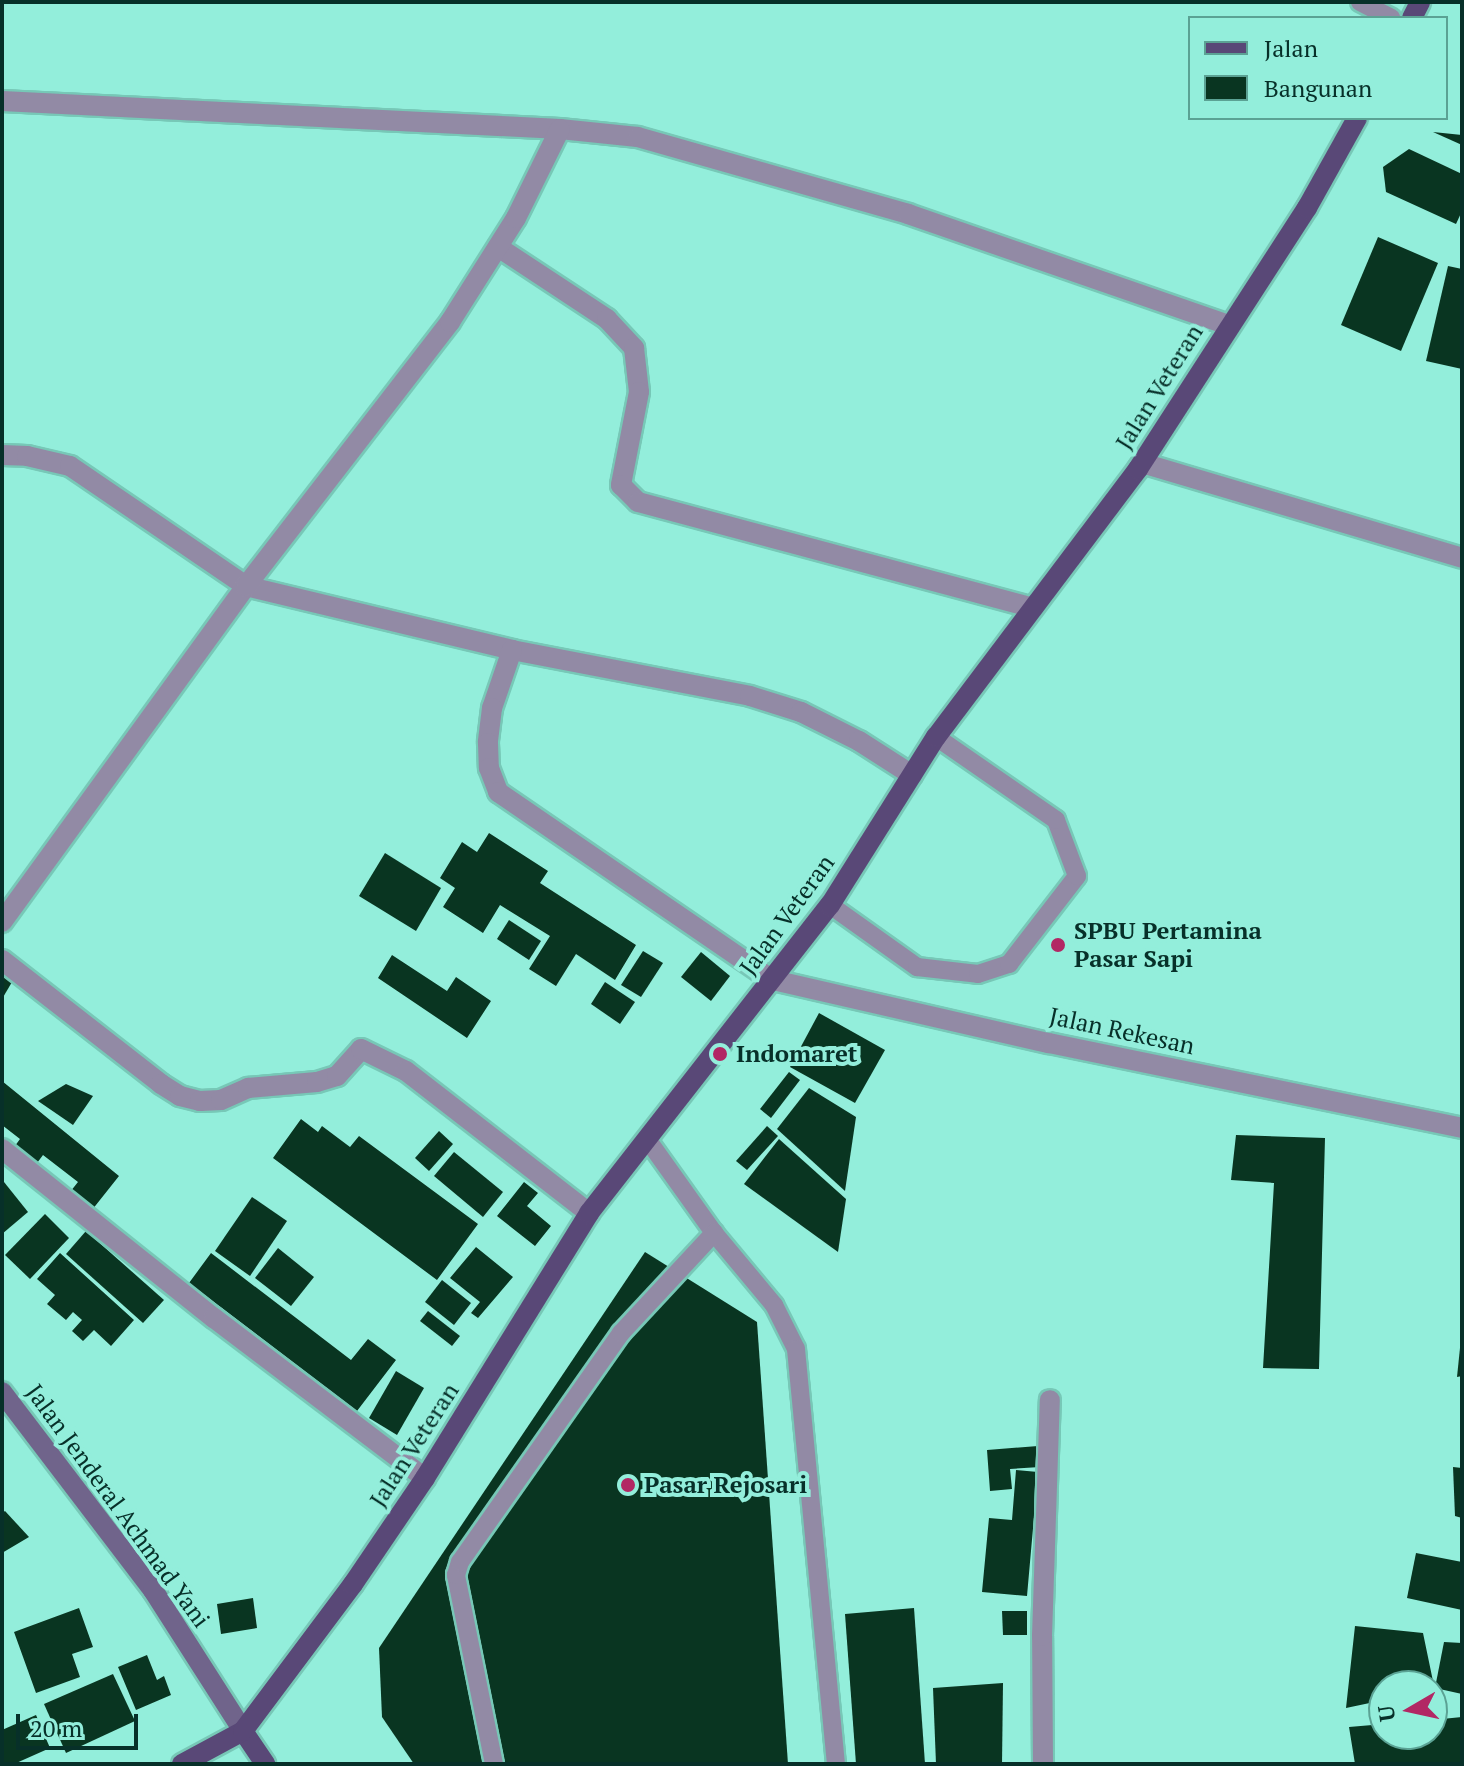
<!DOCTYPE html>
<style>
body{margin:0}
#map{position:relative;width:1464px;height:1766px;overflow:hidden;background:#93eedb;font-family:"PT Serif",serif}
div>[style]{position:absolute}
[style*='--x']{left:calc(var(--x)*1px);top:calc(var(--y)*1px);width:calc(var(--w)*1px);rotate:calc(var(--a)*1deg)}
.building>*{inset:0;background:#093521}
.roads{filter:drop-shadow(2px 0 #77c8b7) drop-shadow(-2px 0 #77c8b7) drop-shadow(0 2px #77c8b7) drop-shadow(0 -2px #77c8b7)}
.lane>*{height:18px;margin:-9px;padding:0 9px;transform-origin:9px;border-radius:9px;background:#928aa5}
.street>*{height:20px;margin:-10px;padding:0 10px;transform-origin:10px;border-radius:10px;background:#928aa5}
.secondary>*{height:20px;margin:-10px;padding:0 10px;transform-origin:10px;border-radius:10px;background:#70648b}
.primary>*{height:20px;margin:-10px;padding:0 10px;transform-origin:10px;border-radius:10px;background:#594877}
.dots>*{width:22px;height:22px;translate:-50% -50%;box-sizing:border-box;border:4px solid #93eedb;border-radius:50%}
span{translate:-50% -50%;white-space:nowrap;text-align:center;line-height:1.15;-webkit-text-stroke:8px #93eedb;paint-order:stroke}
.street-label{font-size:24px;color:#073029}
.poi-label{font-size:24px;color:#073029;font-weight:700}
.left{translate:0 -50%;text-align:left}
.frame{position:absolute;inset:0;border:4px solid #073029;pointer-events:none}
.legend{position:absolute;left:1188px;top:16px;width:260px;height:104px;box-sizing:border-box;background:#93eedb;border:2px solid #5ba294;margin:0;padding:10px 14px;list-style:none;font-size:24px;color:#073029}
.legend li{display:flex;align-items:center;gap:16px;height:40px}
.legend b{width:40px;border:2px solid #5ba294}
.north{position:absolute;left:1368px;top:1670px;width:80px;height:80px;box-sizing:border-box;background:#93eedb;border:2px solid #5ba294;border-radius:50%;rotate:261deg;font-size:22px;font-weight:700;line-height:32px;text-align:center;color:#073029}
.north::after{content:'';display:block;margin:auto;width:28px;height:36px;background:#b22764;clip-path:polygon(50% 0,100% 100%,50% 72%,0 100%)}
.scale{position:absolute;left:16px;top:1714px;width:122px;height:36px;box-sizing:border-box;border:4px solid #073029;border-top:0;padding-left:10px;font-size:24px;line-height:28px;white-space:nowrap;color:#073029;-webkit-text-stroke:6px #93eedb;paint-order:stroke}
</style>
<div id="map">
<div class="building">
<i style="clip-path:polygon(1433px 132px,1462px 135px,1462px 145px)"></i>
<i style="clip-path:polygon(1409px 149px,1462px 174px,1462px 211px,1456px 224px,1386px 192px,1383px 167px)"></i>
<i style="clip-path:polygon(1378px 237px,1438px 263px,1401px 351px,1341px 325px)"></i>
<i style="clip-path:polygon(1448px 266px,1462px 269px,1462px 369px,1426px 361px)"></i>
<i style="clip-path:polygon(489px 833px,548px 871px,540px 883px,636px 945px,615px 980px,576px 954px,556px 986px,529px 969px,550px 936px,500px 905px,483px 933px,443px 907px,455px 888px,440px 878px,462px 842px,477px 852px)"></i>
<i style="clip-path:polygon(385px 853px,441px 888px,416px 931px,359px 896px)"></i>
<i style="clip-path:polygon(509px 920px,541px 941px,529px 960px,497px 939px)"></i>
<i style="clip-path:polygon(643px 951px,663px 963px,641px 997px,621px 985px)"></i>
<i style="clip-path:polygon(701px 952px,730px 976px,711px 1001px,681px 977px)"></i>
<i style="clip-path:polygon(392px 955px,447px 991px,456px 977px,491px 1001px,467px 1038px,378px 978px)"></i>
<i style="clip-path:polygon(2px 976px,12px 982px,2px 999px)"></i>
<i style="clip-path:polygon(605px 982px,635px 1002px,620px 1024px,591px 1004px)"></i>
<i style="clip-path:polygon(819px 1013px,885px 1050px,855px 1103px,790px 1067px)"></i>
<i style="clip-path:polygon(789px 1072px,800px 1080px,771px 1118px,760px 1109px)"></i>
<i style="clip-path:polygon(2px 1081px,119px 1176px,92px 1210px,70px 1192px,78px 1182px,43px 1155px,34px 1167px,12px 1150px,20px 1139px,2px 1125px)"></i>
<i style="clip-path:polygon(66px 1084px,93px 1096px,73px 1125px,38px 1101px)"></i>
<i style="clip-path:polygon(809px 1088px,856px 1117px,845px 1191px,777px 1129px)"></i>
<i style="clip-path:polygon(301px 1119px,318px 1132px,322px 1126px,350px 1147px,359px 1136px,478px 1224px,437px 1280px,273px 1158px)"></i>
<i style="clip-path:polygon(767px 1126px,778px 1136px,747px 1170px,736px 1161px)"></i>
<i style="clip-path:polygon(439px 1131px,453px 1144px,429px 1171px,415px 1158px)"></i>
<i style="clip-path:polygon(1236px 1135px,1325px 1138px,1319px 1369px,1263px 1368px,1274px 1183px,1231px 1180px)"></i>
<i style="clip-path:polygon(779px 1139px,846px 1199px,838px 1252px,744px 1184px)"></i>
<i style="clip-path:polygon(454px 1152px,503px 1192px,483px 1217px,434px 1176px)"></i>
<i style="clip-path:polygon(4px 1182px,28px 1212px,2px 1234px,2px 1183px)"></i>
<i style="clip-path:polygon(524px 1182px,538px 1193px,527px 1206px,551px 1226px,535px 1246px,497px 1216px)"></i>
<i style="clip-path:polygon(252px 1197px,287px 1221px,250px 1276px,215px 1251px)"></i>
<i style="clip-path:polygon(45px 1214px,69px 1238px,30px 1279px,5px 1255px)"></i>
<i style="clip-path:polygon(86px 1231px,164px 1300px,143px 1323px,66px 1254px)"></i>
<i style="clip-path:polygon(476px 1247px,513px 1277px,478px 1318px,471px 1313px,480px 1302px,450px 1278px)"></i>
<i style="clip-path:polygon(278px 1248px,314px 1277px,291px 1306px,255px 1278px)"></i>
<i style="clip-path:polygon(645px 1252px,757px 1322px,788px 1764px,414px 1764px,382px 1717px,379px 1648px)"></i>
<i style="clip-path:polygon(60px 1253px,134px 1320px,111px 1346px,94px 1330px,83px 1341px,72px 1331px,82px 1320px,73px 1312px,66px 1320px,47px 1304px,55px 1295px,37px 1279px)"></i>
<i style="clip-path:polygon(211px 1253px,351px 1360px,368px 1339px,396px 1360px,357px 1411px,189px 1283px)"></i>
<i style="clip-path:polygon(442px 1280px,471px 1303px,454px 1325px,425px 1302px)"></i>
<i style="clip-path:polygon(428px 1311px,460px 1336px,452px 1346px,420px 1321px)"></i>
<i style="clip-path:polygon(1460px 1348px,1462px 1376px,1457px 1377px)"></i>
<i style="clip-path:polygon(396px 1371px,424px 1388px,397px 1435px,369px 1418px)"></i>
<i style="clip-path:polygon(1038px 1446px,1040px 1467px,1010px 1469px,1012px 1489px,990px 1491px,987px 1450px)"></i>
<i style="clip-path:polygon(1453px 1467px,1462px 1468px,1462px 1518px,1455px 1516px)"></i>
<i style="clip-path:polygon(1016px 1470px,1038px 1472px,1027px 1596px,982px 1592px,989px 1518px,1012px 1520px)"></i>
<i style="clip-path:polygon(5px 1511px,29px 1537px,2px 1553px,2px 1513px)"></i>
<i style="clip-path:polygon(1416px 1553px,1462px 1562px,1462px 1610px,1407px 1598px)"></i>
<i style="clip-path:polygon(253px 1598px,257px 1628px,221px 1634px,217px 1604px)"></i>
<i style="clip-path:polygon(79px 1608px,93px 1647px,72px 1654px,80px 1677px,36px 1693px,14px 1632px)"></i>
<i style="clip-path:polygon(914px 1608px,925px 1764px,856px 1764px,845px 1614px)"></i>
<i style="clip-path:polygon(1002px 1611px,1027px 1611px,1027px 1635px,1003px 1635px)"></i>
<i style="clip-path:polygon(1355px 1626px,1423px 1633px,1434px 1686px,1384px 1686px,1384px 1700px,1346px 1708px)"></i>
<i style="clip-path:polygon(1444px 1642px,1462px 1643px,1462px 1694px,1435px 1688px)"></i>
<i style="clip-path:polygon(147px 1655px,157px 1680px,164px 1676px,171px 1695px,136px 1710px,118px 1667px)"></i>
<i style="clip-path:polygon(113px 1674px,135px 1721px,66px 1753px,44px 1704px)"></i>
<i style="clip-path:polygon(1003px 1683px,1002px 1764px,936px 1764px,933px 1688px)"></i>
<i style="clip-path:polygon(36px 1715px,50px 1748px,14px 1764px,2px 1764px,2px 1730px)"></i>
<i style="clip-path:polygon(1462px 1717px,1462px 1764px,1355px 1764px,1349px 1727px,1384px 1724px,1384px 1734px,1432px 1734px,1432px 1720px)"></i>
</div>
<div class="roads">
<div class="lane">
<i style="--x:1360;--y:2;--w:35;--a:27"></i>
<i style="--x:830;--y:905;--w:107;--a:35.5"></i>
<i style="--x:917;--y:967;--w:61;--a:6.5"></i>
<i style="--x:978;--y:974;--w:33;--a:-18"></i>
<i style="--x:1009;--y:964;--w:111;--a:-52.3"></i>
<i style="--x:1077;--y:876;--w:60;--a:-110.6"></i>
<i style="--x:1056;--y:820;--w:146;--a:-145.3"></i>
<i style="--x:647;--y:1139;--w:115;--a:54.5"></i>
<i style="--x:714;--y:1233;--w:94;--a:50.2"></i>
<i style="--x:774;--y:1305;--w:49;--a:63.4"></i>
<i style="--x:796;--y:1349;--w:417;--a:84.5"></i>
<i style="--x:494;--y:1764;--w:193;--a:-101.4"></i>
<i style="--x:456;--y:1575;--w:14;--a:-73"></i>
<i style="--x:460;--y:1562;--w:280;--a:-54.9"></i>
<i style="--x:621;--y:1333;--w:137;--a:-47.1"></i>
</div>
<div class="street">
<i style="--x:2;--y:101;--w:559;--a:2.87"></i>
<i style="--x:560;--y:129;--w:78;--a:5.9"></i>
<i style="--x:638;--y:137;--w:281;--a:15.9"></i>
<i style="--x:908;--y:214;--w:339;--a:19.1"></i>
<i style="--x:498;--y:247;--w:131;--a:33.4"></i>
<i style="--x:607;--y:319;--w:40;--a:47"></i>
<i style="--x:634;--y:348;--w:44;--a:83.5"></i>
<i style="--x:639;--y:392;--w:95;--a:101"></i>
<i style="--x:621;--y:485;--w:24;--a:45"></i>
<i style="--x:638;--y:502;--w:407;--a:15"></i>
<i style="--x:2;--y:455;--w:25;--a:2"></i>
<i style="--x:27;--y:456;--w:44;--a:13.1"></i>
<i style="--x:70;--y:466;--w:213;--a:34.3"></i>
<i style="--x:246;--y:586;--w:274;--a:13.5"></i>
<i style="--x:512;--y:650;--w:242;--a:10.9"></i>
<i style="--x:750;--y:696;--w:53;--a:17.4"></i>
<i style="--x:801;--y:712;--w:65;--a:26.6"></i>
<i style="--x:859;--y:741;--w:63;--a:32.7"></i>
<i style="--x:1142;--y:463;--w:334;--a:16.5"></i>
<i style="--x:512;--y:650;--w:61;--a:109"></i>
<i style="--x:492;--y:708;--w:35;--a:97"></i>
<i style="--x:488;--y:743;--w:25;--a:88"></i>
<i style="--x:489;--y:768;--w:26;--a:69"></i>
<i style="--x:498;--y:792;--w:333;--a:34.4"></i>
<i style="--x:773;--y:980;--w:283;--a:12.9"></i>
<i style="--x:1049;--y:1043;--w:422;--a:11.6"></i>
<i style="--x:2;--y:922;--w:415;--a:-54"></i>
<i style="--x:246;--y:586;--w:334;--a:-52.3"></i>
<i style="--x:450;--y:322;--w:123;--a:-57.6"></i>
<i style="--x:516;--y:218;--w:99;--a:-63.7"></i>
<i style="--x:2;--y:960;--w:202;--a:37.9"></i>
<i style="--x:161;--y:1084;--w:22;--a:32"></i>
<i style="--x:180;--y:1096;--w:21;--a:14"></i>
<i style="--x:200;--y:1101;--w:21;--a:-3"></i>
<i style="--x:221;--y:1100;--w:30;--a:-24"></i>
<i style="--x:248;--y:1088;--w:69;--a:-5"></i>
<i style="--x:317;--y:1082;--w:21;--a:-17"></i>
<i style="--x:337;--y:1076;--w:36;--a:-48"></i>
<i style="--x:361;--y:1049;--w:50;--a:26.1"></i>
<i style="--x:406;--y:1071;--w:232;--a:37.8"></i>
<i style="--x:2;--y:1149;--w:271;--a:38.6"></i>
<i style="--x:214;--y:1318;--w:265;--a:37.2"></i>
<i style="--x:1043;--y:1764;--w:128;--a:-90.4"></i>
<i style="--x:1042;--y:1636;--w:236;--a:-88.1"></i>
</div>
<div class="secondary">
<i style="--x:2;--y:1392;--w:249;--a:52.7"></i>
<i style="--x:153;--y:1590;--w:167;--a:57.4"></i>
</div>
<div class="primary">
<i style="--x:1412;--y:18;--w:18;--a:-63"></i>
<i style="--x:243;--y:1731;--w:40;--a:56"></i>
<i style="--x:182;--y:1764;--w:69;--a:-28.4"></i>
<i style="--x:243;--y:1731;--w:184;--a:-53.2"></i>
<i style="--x:353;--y:1584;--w:128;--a:-55.8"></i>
<i style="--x:425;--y:1478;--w:312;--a:-58.2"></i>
<i style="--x:589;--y:1213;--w:391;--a:-52"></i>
<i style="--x:830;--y:905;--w:199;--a:-57.8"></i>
<i style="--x:936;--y:737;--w:336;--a:-53"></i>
<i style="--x:1138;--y:469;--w:311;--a:-57.1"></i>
<i style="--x:1307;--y:208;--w:103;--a:-60.9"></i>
</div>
</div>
<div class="dots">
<i style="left:1058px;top:945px;background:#b22764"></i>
<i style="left:720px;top:1054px;background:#b22764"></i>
<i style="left:628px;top:1485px;background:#b22764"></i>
</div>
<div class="street-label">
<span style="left:1159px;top:387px;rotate:-58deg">Jalan Veteran</span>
<span style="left:787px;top:915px;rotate:-54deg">Jalan Veteran</span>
<span style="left:1122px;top:1031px;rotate:12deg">Jalan Rekesan</span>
<span style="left:414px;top:1445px;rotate:-57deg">Jalan Veteran</span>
<span style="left:118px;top:1506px;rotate:54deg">Jalan Jenderal Achmad Yani</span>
</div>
<div class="poi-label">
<span class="left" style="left:1074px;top:945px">SPBU Pertamina<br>Pasar Sapi</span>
<span class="left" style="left:736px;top:1054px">Indomaret</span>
<span class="left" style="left:644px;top:1485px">Pasar Rejosari</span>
</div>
<div class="frame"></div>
<ul class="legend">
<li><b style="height:10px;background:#594877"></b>Jalan</li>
<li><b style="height:22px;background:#093521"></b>Bangunan</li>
</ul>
<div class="north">U</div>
<div class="scale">20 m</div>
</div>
